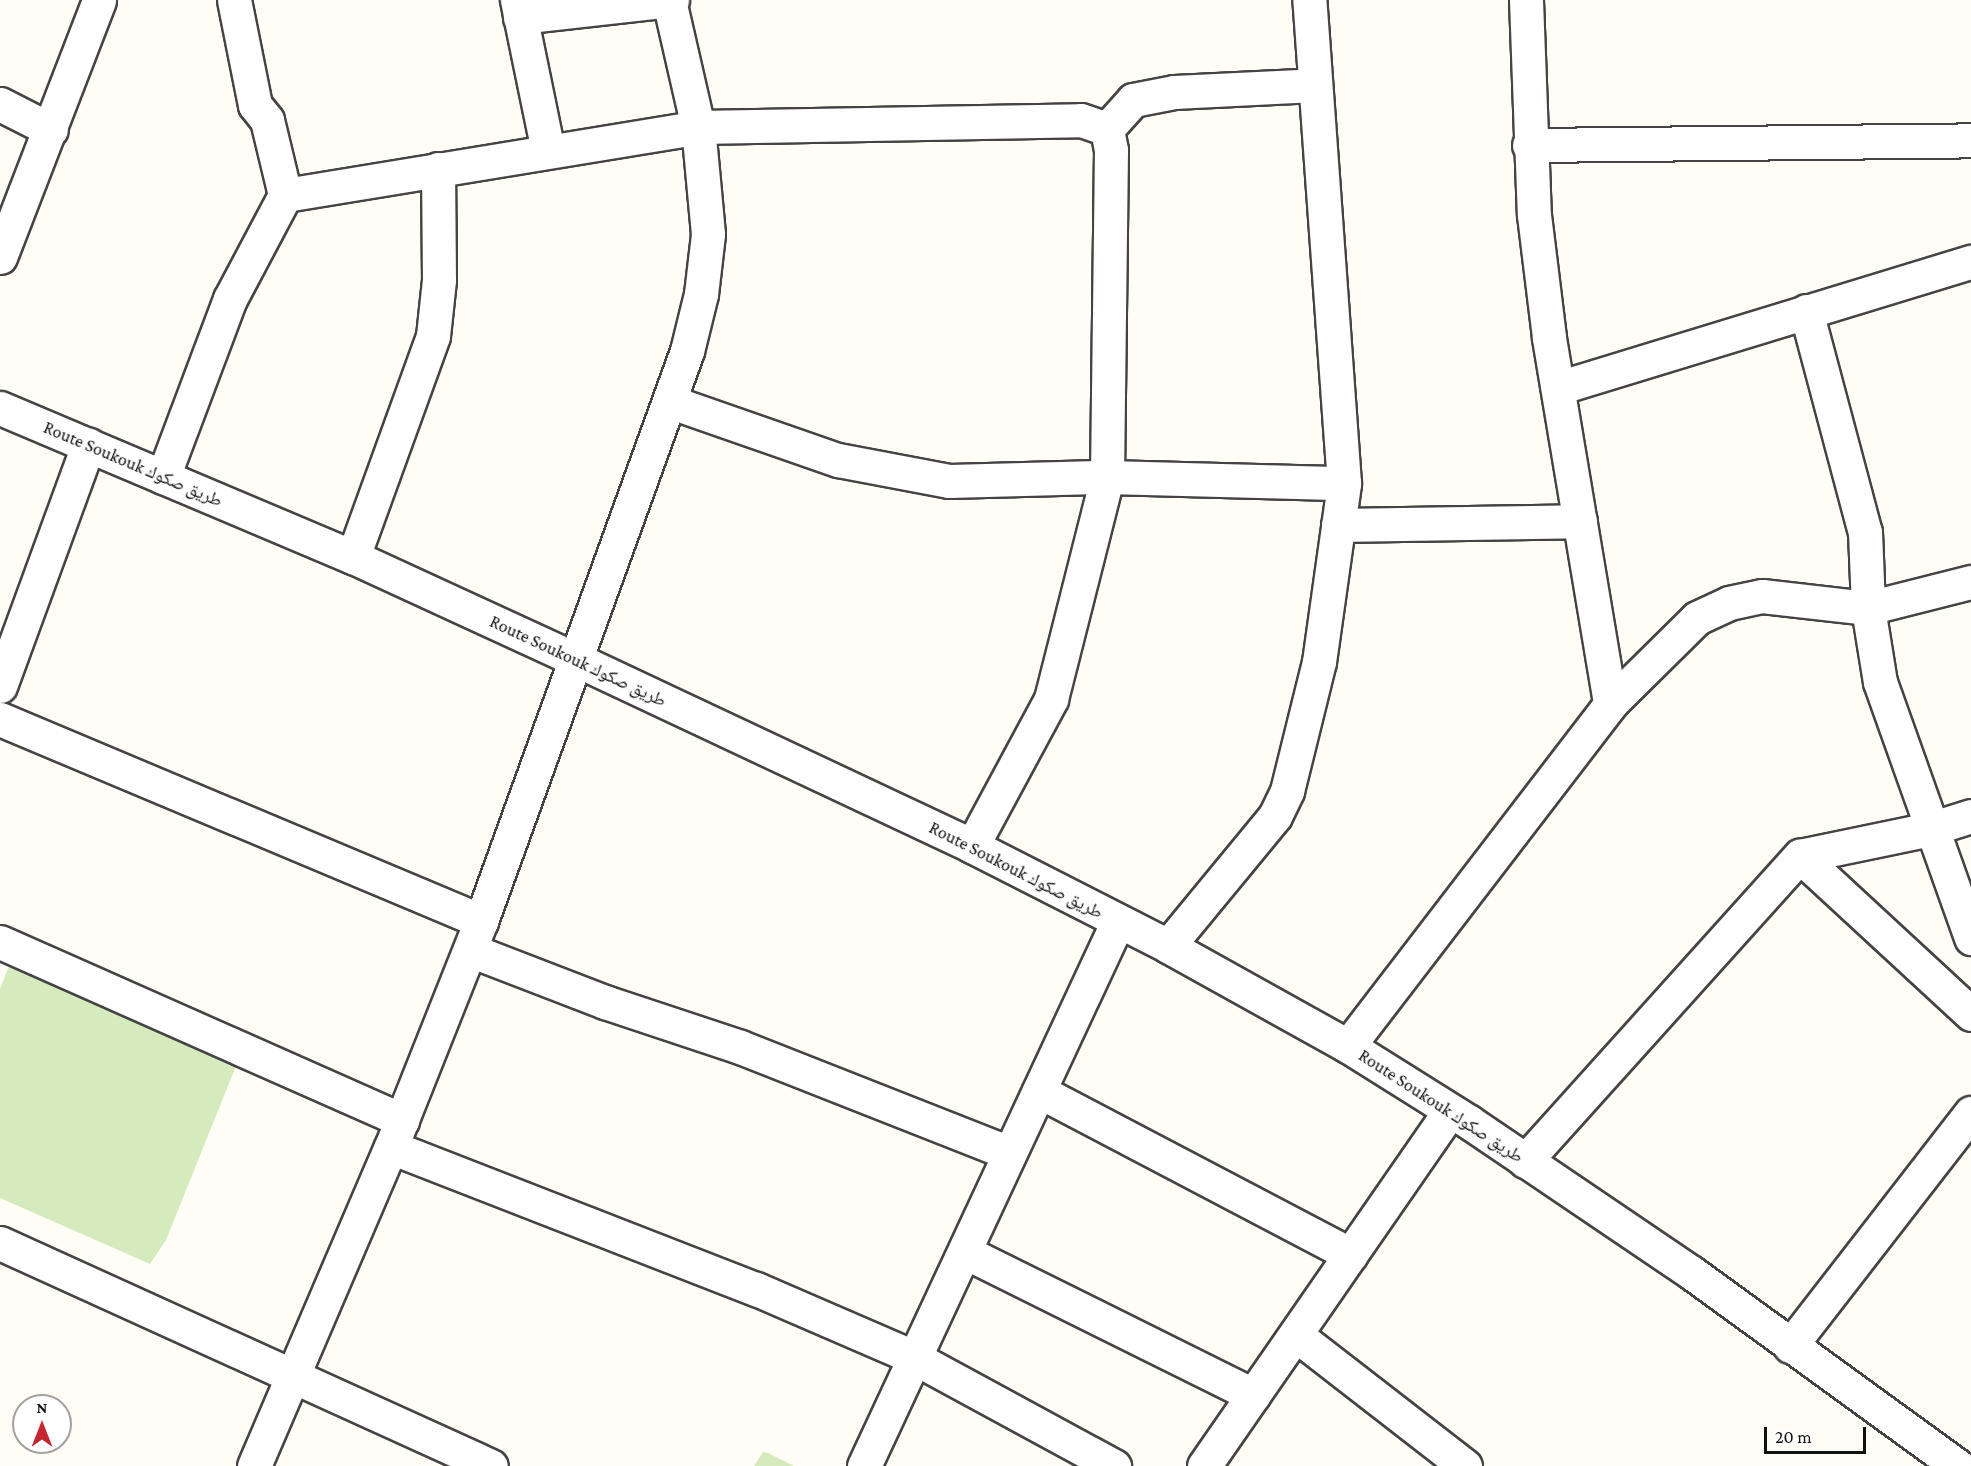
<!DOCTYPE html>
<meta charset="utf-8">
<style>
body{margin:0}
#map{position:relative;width:1971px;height:1466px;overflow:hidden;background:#fffdf5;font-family:"Crimson Pro","Noto Naskh Arabic",serif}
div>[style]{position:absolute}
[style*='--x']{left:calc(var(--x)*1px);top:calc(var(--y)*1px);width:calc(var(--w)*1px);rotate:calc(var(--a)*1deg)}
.green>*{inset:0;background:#d5ebbd}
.roads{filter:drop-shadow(2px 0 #444) drop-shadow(-2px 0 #444) drop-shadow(0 2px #444) drop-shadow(0 -2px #444)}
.minor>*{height:33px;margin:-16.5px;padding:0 16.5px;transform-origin:16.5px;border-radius:16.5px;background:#fff}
span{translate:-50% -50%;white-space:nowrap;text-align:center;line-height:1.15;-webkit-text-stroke:6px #fff;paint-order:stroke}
.street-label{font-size:18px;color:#111}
.north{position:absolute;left:12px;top:1394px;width:60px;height:60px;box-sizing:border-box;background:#fff;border:2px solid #a0a0a0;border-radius:50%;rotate:0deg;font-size:16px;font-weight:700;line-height:24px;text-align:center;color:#111}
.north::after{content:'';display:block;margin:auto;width:21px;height:27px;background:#c4262e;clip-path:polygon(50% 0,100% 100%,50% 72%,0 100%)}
.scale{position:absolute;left:1764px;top:1427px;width:102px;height:27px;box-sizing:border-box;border:3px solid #111;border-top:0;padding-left:8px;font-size:18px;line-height:21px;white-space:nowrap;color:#111;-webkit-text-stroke:4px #fff;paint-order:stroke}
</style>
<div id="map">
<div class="green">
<i style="clip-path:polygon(9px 966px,236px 1066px,166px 1240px,150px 1264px,0 1198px,0 989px)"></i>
<i style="clip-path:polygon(763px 1452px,768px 1453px,794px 1466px,754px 1466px)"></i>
</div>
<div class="roads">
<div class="minor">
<i style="--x:517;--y:0;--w:154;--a:78.4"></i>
<i style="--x:1526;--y:0;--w:215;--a:87.9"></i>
<i style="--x:1534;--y:215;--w:124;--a:83"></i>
<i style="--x:1549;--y:338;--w:371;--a:80.5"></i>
<i style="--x:520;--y:17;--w:153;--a:-6.4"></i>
<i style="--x:0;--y:104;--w:57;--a:27"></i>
<i style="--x:1107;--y:129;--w:39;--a:-48"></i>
<i style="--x:1133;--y:100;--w:42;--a:-11"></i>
<i style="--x:1174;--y:92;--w:141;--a:-2.8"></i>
<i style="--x:1529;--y:145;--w:442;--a:-0.6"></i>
<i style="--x:285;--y:195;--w:419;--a:-9.3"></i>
<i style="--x:698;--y:127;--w:383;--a:-1"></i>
<i style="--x:1081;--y:120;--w:28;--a:19"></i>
<i style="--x:0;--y:257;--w:275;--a:-68.9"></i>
<i style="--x:1806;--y:311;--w:229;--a:75.1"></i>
<i style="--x:1865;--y:532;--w:76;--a:87.7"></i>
<i style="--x:1868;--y:608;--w:75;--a:80.8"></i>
<i style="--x:1880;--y:682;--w:272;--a:70.4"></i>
<i style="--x:1558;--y:388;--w:432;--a:-17"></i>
<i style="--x:671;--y:402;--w:177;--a:19.2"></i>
<i style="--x:838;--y:460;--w:113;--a:10.7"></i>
<i style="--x:949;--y:481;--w:158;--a:-1.5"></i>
<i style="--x:1107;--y:477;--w:237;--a:1.5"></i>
<i style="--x:0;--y:408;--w:383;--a:22.9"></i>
<i style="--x:353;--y:557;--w:242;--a:24.7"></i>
<i style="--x:573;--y:658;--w:441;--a:25.2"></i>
<i style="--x:972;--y:846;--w:220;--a:27"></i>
<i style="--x:1168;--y:946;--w:206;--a:29.1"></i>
<i style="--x:1348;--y:1046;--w:143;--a:32.1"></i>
<i style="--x:1469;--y:1122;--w:269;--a:34.1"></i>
<i style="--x:1692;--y:1273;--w:329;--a:36"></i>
<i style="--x:163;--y:477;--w:190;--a:-69.4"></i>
<i style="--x:230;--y:299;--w:118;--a:-62.1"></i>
<i style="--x:285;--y:195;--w:77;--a:-103.5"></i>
<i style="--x:267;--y:120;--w:19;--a:-129"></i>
<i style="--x:255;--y:105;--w:107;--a:-101.3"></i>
<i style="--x:1338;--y:525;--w:242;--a:-0.9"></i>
<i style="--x:353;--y:557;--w:235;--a:-70.1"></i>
<i style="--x:433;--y:336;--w:56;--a:-83.9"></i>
<i style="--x:439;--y:280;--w:111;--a:-90.5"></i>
<i style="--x:0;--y:686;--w:257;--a:-69.9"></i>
<i style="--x:0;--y:719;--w:522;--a:22.78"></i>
<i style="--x:972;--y:846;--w:167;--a:-61.7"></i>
<i style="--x:1051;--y:699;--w:229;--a:-75.8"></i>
<i style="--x:1107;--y:477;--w:327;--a:-89.3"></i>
<i style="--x:1111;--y:150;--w:21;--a:-101"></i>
<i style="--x:1800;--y:856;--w:233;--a:42.7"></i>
<i style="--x:0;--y:942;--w:440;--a:23.9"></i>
<i style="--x:1168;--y:946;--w:168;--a:-50.5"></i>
<i style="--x:1275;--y:816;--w:28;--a:-64"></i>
<i style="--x:1287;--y:791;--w:133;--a:-76.1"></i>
<i style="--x:1319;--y:662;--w:181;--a:-82"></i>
<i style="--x:1344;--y:483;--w:484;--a:-94.1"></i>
<i style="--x:470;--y:950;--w:145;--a:21.1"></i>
<i style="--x:605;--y:1002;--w:142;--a:18.4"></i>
<i style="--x:740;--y:1047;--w:289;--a:21.5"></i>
<i style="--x:1348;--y:1046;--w:431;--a:-52.5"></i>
<i style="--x:1610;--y:704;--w:122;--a:-44.7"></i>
<i style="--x:1697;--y:618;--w:35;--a:-25"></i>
<i style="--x:1729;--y:603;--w:34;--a:-12"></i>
<i style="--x:1762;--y:596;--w:107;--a:6.5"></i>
<i style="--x:1868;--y:608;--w:106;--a:-14.2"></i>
<i style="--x:1039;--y:1091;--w:352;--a:27.7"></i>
<i style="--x:391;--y:1147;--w:392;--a:21.3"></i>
<i style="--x:756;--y:1289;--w:171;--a:23.4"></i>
<i style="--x:913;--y:1357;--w:229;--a:28.5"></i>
<i style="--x:1525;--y:1161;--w:411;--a:-48"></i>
<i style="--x:1800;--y:856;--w:133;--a:-11.7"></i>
<i style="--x:1930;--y:829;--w:43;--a:-17.6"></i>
<i style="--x:0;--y:1243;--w:539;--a:24.43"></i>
<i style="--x:965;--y:1252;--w:322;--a:26.4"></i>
<i style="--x:1296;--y:1335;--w:214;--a:37.8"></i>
<i style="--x:1790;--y:1346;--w:295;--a:-52.2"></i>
<i style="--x:254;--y:1466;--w:347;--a:-66.8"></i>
<i style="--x:391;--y:1147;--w:243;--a:-68.3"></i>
<i style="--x:481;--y:921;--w:606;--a:-70.13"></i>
<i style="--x:687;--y:351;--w:59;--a:-76.2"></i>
<i style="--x:701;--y:294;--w:60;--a:-83.3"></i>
<i style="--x:708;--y:234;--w:107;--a:-95.3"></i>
<i style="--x:698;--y:127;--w:130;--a:-102.9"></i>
<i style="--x:864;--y:1466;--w:601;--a:-65.01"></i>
<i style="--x:1204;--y:1466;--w:432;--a:-55.3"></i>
</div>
</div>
<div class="street-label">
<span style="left:133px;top:464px;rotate:23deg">Route Soukouk طريق صكوك</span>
<span style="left:578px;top:661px;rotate:25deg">Route Soukouk طريق صكوك</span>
<span style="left:1016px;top:870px;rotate:27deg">Route Soukouk طريق صكوك</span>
<span style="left:1441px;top:1106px;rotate:33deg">Route Soukouk طريق صكوك</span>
</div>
<div class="north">N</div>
<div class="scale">20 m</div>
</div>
